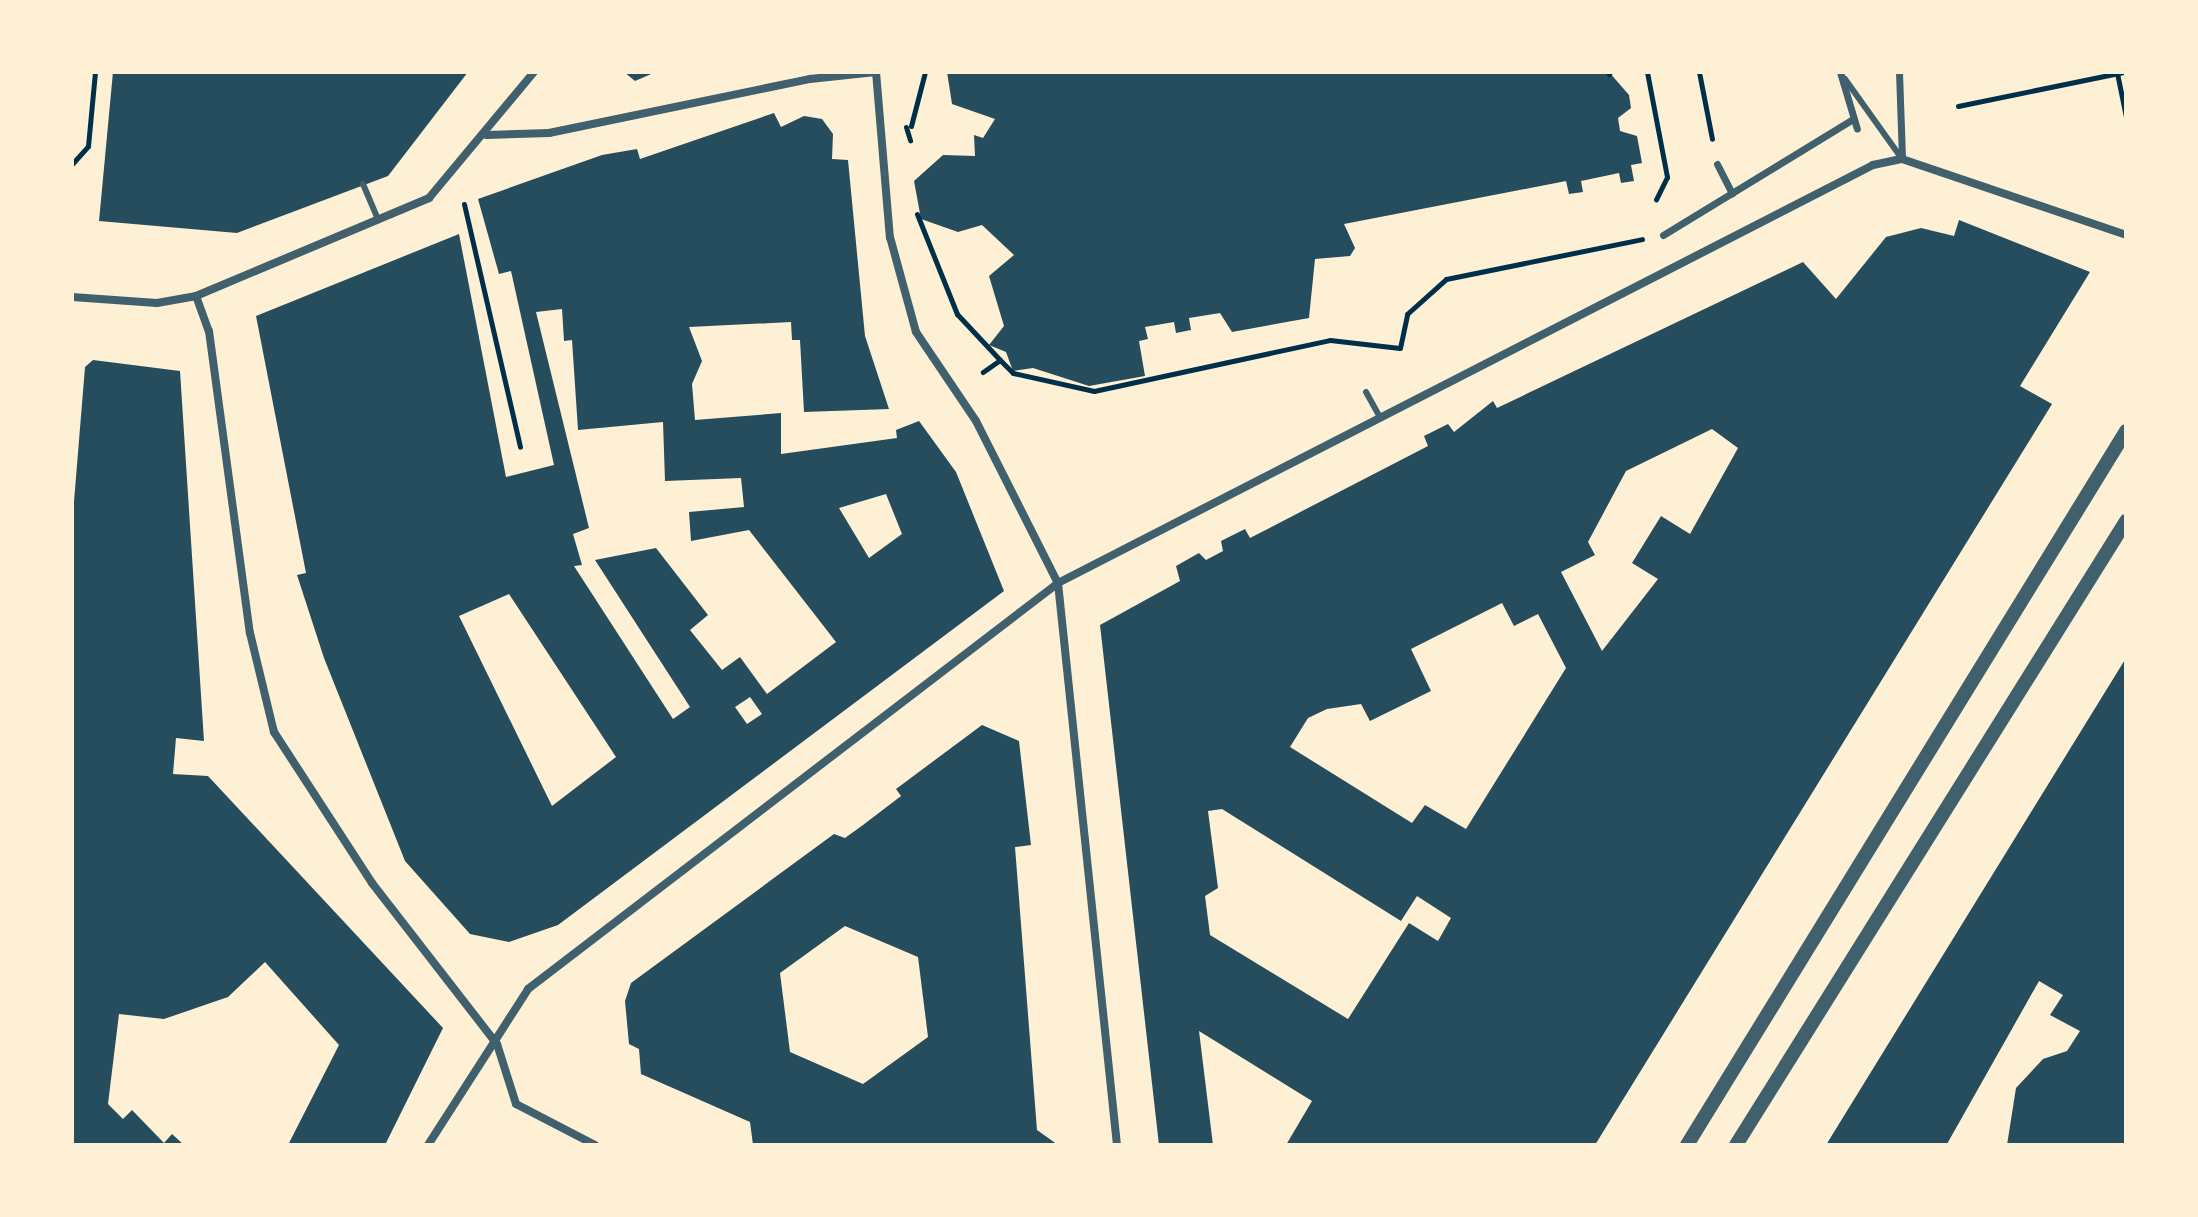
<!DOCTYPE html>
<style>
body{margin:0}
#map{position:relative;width:2198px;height:1217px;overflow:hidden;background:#fdf0d5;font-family:Overpass,sans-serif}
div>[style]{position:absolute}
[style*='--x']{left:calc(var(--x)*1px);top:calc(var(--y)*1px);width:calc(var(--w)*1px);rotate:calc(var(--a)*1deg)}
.building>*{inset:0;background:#264d5e}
.path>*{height:5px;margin:-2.5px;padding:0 2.5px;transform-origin:2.5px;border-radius:2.5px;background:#003049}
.service>*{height:6px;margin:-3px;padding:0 3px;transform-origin:3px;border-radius:3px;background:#3f606c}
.pedestrian>*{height:7px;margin:-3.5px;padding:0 3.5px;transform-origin:3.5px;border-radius:3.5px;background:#3f606c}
.minor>*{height:8px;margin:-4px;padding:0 4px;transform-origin:4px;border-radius:4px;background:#3f606c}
.tertiary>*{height:14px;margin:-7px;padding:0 7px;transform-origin:7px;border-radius:7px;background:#3f606c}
span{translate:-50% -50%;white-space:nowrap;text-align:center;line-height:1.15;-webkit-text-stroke:6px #fdf0d5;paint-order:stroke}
.frame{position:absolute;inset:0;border:74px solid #fdf0d5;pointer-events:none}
</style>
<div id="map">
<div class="building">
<i style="clip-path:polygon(113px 72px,468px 72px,388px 176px,237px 233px,99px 221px)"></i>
<i style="clip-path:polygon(624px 72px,656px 72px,635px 81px)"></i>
<i style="clip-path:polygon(947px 72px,1609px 72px,1629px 95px,1631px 108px,1618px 118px,1620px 131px,1637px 136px,1642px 163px,1631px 165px,1634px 181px,1621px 183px,1619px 173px,1581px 181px,1583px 192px,1569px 194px,1566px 181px,1344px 224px,1355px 248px,1350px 256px,1315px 259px,1309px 318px,1232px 332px,1220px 313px,1189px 318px,1191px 330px,1176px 333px,1174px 322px,1145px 327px,1148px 339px,1139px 341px,1145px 376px,1089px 386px,1033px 368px,1013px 371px,1006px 352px,989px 345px,1004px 326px,989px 276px,1014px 255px,982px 225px,958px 232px,921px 219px,914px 181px,943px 155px,975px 156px,974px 135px,983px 138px,995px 119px,952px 104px)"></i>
<i style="clip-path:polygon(evenodd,774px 113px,781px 127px,804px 116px,822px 119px,833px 134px,832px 159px,848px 160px,865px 336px,889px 409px,804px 412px,800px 340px,792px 340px,791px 322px,689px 327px,702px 361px,692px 384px,695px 420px,781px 413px,781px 454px,897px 438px,896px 430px,919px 421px,956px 472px,1004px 591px,558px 925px,509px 942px,470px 934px,405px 861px,324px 658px,297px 575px,306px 573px,256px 316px,459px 234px,506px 477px,554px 465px,511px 271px,499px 274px,478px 199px,602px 155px,637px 149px,640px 159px,774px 113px,562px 309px,564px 341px,572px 340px,578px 430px,663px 422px,665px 481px,741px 478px,744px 507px,689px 512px,691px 541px,749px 530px,836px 642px,767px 694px,740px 657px,722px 670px,690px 630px,708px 615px,656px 548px,595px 560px,690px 707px,673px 719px,574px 566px,582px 565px,573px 534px,589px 528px,536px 312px,562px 309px,774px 113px,886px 494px,902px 534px,869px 558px,839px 508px,886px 494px,774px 113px,509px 594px,616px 757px,552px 806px,459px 616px,509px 594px,774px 113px,750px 697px,762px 714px,747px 724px,735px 707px,750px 697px)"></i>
<i style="clip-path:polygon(evenodd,1959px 220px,2090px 272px,2020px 386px,2052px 404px,1595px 1145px,1286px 1145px,1312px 1101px,1199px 1031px,1213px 1145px,1159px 1145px,1100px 625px,1180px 581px,1176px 566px,1199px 553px,1206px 560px,1223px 551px,1221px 541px,1245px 529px,1250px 538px,1428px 446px,1424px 436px,1448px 424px,1454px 432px,1493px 401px,1497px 408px,1803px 262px,1836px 299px,1886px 237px,1921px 228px,1954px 236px,1959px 220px,1712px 429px,1738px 448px,1690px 534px,1661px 516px,1632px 563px,1658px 579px,1602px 651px,1561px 572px,1595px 555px,1588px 542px,1626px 471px,1712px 429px,1959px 220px,1502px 603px,1514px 626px,1538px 614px,1566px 668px,1466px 829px,1425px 805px,1412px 823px,1290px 747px,1308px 718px,1327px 709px,1361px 704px,1370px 721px,1431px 691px,1411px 649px,1502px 603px,1959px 220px,1222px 809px,1401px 921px,1417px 896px,1451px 918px,1438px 941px,1409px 923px,1348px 1019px,1210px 935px,1205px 896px,1218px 888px,1208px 811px,1222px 809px)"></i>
<i style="clip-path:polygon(93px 360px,180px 371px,204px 741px,176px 738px,173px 774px,208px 776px,443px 1028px,385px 1145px,288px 1145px,339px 1045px,265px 962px,228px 997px,164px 1019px,119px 1014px,108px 1104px,123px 1119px,132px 1110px,164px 1143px,172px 1134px,184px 1145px,72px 1145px,72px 526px,85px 367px)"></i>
<i style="clip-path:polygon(2126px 658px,2126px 1145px,2007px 1145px,2016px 1088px,2043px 1059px,2067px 1051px,2080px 1031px,2050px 1015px,2063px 995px,2039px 981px,1947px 1144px,1826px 1145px)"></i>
<i style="clip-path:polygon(evenodd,982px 725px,1019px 741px,1031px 845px,1015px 847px,1037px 1130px,1058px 1145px,753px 1145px,750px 1122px,641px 1074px,639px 1049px,629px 1044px,625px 1001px,631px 983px,834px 834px,845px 838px,863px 825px,901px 796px,896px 789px,982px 725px,845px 926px,918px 957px,928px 1037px,863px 1084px,790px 1052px,780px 973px,845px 926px)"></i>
</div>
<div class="path">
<i style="--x:1647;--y:72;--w:107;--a:79.2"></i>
<i style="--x:1667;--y:177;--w:25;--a:116"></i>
<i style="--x:1699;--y:72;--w:68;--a:79"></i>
<i style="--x:2117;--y:73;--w:45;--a:78.4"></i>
<i style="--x:1609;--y:74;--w:2;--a:-63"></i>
<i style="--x:1958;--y:106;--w:169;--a:-11.6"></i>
<i style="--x:911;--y:126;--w:56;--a:-75.5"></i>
<i style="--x:906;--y:127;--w:14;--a:73"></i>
<i style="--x:72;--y:164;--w:24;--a:-48"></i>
<i style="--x:88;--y:146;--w:74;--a:-84.6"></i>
<i style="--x:464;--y:204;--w:249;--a:77"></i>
<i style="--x:917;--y:214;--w:108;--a:68.2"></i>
<i style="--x:957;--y:314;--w:63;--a:46.9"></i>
<i style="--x:1000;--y:360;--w:21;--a:145"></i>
<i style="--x:1000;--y:360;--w:18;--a:45"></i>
<i style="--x:1013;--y:373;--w:83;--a:12.5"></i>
<i style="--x:1094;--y:391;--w:241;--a:-12.2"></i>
<i style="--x:1330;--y:340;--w:70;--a:6.5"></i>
<i style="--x:1400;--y:348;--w:35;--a:-78"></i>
<i style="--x:1407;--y:314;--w:52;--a:-41.9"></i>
<i style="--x:1446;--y:279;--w:200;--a:-11.5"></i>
</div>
<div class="service">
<i style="--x:1845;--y:79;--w:98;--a:54.5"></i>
<i style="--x:363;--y:184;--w:39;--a:67"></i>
<i style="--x:1366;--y:392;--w:29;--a:61"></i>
</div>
<div class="pedestrian">
<i style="--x:1840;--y:72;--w:59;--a:73.4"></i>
<i style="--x:1899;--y:72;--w:87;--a:88"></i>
<i style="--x:1717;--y:164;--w:33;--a:63"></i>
<i style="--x:1663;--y:235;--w:223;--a:-31.4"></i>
</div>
<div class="minor">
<i style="--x:876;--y:72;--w:166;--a:85.2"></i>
<i style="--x:890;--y:237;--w:98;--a:74.7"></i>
<i style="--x:916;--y:332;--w:107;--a:56"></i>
<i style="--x:976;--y:421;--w:182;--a:63.2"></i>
<i style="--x:1058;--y:583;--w:565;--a:84.01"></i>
<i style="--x:487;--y:135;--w:62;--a:-1.8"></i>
<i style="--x:549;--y:133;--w:267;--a:-11.7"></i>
<i style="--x:810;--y:79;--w:66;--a:-6.1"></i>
<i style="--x:196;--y:296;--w:37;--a:70"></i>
<i style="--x:209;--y:331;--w:305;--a:82.3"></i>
<i style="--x:250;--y:633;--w:102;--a:76.4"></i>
<i style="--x:274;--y:732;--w:180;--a:57"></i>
<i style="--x:372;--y:883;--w:204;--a:52.2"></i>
<i style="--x:497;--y:1044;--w:63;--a:72.4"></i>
<i style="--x:516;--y:1104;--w:89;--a:27.4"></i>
<i style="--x:72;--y:297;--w:85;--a:4"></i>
<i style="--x:157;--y:303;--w:40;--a:-10"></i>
<i style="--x:196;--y:296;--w:253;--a:-22.8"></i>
<i style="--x:429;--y:198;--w:164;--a:-50.2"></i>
<i style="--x:428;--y:1145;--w:185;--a:-57.3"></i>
<i style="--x:528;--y:989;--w:668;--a:-37.45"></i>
<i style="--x:1058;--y:583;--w:916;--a:-27.15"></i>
<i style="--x:1873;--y:165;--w:30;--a:-12"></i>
<i style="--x:1902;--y:159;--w:237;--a:18.7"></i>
</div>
<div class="tertiary">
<i style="--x:1687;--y:1145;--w:838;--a:-58.41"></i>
<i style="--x:1736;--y:1145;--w:736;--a:-57.99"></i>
</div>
<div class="frame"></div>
</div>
